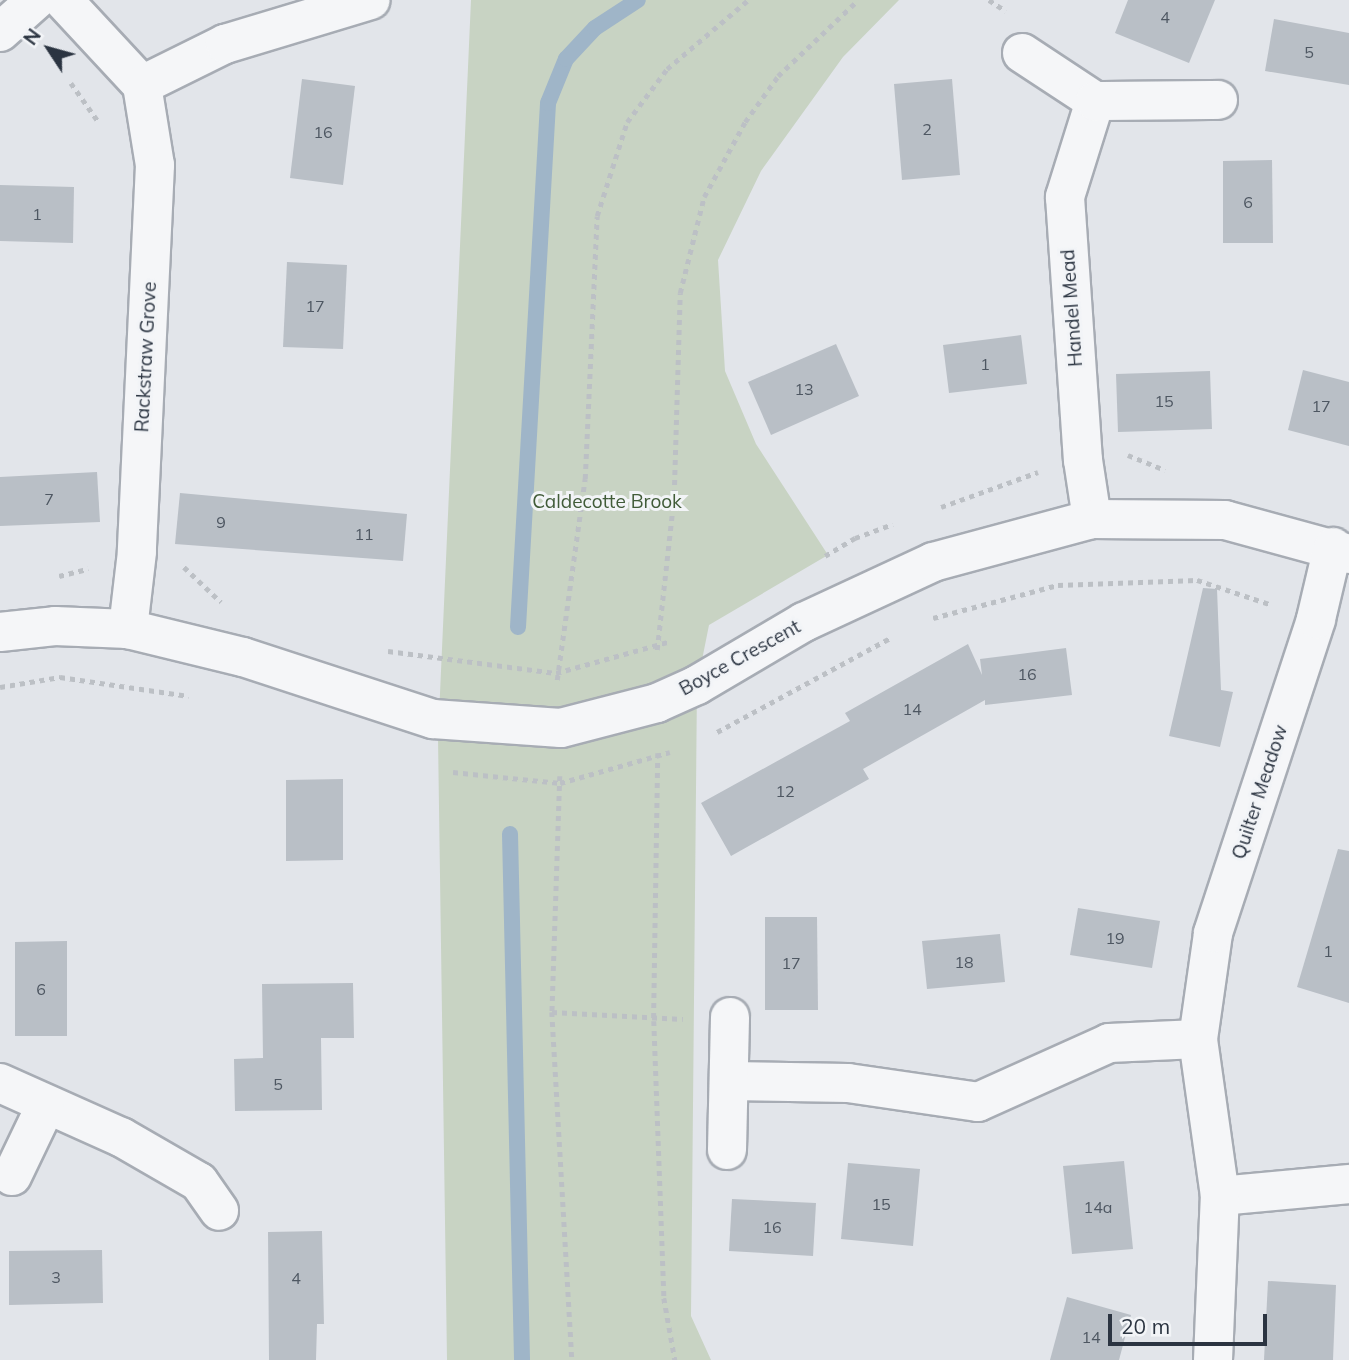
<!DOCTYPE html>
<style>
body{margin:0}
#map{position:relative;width:1349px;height:1360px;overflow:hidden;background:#e2e5ea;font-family:Mulish,sans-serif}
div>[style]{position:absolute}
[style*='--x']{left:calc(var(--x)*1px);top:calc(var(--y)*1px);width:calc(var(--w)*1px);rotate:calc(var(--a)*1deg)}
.green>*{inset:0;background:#c8d3c3}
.stream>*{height:16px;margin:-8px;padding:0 8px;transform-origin:8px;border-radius:8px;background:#9fb5c8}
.building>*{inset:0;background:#b9bfc6}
.path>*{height:4.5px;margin-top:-2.25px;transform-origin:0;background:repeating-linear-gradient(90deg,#bcc0c5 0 5px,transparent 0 10px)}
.roads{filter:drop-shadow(2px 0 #a7acb4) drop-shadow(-2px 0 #a7acb4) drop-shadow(0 2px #a7acb4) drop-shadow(0 -2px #a7acb4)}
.minor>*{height:38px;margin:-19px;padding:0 19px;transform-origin:19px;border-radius:19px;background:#f5f6f8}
span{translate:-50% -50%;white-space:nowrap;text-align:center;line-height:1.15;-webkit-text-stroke:6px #f2f4f7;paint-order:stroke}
.number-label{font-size:16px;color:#4e5762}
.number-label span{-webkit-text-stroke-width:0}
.street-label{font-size:19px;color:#2b3441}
.park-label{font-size:19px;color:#415c39}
.north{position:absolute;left:14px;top:14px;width:70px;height:70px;-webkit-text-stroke:5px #f2f4f7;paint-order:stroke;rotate:306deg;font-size:19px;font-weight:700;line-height:28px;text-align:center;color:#2b3441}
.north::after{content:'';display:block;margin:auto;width:24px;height:32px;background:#2b3441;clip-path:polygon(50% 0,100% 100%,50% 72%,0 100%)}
.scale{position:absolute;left:1108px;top:1314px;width:159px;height:32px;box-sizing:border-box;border:4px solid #2b3441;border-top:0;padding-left:9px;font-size:21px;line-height:24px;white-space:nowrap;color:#2b3441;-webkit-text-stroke:5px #f2f4f7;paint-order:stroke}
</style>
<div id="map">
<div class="green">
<i style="clip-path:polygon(471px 0,899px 0,843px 57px,761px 171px,718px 260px,725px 371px,756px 444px,828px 555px,709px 625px,697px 685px,691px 1316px,711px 1360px,447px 1360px,438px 738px)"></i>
</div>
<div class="stream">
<i style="--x:518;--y:627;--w:525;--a:-86.72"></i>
<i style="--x:548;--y:103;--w:48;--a:-67.8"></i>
<i style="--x:566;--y:59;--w:42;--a:-46.9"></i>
<i style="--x:595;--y:28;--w:51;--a:-33.1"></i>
<i style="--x:510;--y:834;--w:526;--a:88.69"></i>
</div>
<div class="building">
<i style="clip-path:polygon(1128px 0,1215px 0,1189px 63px,1115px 33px)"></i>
<i style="clip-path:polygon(1274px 19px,1349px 33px,1349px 85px,1265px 71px)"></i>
<i style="clip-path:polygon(302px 79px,355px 86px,343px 185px,290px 178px)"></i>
<i style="clip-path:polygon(952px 79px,960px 175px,902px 180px,894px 84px)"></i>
<i style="clip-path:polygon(1272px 160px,1273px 243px,1223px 243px,1223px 161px)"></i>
<i style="clip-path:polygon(0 185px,74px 187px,73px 243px,0 241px)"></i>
<i style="clip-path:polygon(287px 262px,347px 265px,343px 349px,283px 347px)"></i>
<i style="clip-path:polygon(1021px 335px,1027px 384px,949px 393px,943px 345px)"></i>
<i style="clip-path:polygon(836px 344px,859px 396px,771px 435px,748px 382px)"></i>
<i style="clip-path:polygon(1303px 370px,1349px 382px,1349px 446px,1288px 430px)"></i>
<i style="clip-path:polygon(1210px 371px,1212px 429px,1118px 432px,1116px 374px)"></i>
<i style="clip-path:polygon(97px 472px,100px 522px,0 526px,0 477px)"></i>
<i style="clip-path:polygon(180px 493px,407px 514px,403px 561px,175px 544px)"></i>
<i style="clip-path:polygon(1203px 588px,1217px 589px,1221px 690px,1233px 692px,1220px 747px,1169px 736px)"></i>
<i style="clip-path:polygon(968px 644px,982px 675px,980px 659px,1066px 648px,1072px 695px,985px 705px,985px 700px,863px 769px,869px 779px,731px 856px,701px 803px,850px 721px,845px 713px)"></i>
<i style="clip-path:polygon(343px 779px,343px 860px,286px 861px,286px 780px)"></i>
<i style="clip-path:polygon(1338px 849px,1349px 851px,1349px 1003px,1297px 987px)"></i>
<i style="clip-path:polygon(1078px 908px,1160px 921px,1152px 968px,1070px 955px)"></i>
<i style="clip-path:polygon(765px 917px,817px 917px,818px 1010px,765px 1010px)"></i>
<i style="clip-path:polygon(1000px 934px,1005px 982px,927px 989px,922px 941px)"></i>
<i style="clip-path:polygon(67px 941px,67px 1036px,15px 1036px,15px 942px)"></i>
<i style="clip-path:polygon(353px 983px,354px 1038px,321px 1038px,322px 1110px,235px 1111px,234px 1059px,263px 1058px,262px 984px)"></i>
<i style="clip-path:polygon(1124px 1161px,1133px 1249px,1072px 1254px,1063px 1166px)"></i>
<i style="clip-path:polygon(848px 1163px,920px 1169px,913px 1246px,841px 1239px)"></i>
<i style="clip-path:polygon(732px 1199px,816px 1203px,813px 1256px,729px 1251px)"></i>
<i style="clip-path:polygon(322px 1231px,324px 1324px,317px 1324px,316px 1360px,269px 1360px,268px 1232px)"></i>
<i style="clip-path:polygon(102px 1250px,103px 1303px,9px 1305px,9px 1251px)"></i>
<i style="clip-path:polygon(1268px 1281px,1336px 1285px,1333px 1360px,1264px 1360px)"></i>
<i style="clip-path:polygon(1067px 1297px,1131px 1315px,1119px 1360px,1050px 1360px)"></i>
</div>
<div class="path">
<i style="--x:989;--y:0;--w:20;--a:33"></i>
<i style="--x:71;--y:83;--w:47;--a:54.6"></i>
<i style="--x:1128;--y:455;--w:40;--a:22"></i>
<i style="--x:941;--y:507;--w:103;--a:-19.8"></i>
<i style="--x:825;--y:556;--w:35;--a:-31"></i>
<i style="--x:855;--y:538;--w:40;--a:-20.2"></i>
<i style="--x:184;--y:567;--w:51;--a:43.4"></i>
<i style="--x:59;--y:576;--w:30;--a:-14"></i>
<i style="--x:933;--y:618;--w:129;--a:-14.8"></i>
<i style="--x:1058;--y:585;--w:139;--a:-2.1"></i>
<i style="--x:1197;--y:580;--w:79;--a:18.4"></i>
<i style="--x:657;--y:650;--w:156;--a:-83.7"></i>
<i style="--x:674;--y:495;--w:202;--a:-88.3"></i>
<i style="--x:680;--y:293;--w:99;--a:-76"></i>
<i style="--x:704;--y:197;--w:85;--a:-61.3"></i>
<i style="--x:745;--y:122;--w:57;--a:-54.3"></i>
<i style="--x:778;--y:76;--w:110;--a:-43.5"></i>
<i style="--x:388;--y:651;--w:169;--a:7.5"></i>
<i style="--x:556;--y:673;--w:119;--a:-15.5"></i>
<i style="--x:557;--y:680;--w:203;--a:-82.1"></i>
<i style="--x:585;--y:479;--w:263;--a:-87.4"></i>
<i style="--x:597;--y:216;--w:99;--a:-72.3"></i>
<i style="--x:627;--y:122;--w:66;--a:-53"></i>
<i style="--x:667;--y:69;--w:106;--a:-40.4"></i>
<i style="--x:0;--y:687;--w:61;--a:-9.5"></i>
<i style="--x:60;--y:677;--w:130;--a:8.4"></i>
<i style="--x:717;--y:732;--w:197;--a:-28.5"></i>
<i style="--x:658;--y:753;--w:268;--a:90.9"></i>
<i style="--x:654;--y:1021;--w:277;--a:87.9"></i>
<i style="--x:664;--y:1298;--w:63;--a:79.9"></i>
<i style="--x:453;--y:772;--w:108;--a:5.9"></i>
<i style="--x:560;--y:783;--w:114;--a:-15.7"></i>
<i style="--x:560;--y:776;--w:236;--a:91.9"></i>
<i style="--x:552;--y:1012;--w:349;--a:86.7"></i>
<i style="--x:552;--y:1012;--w:131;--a:3.1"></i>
</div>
<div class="roads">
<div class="minor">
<i style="--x:63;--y:0;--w:116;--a:47.1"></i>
<i style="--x:142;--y:85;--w:81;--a:80.8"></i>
<i style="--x:155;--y:165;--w:387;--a:92.7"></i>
<i style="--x:137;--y:552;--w:78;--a:96.7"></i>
<i style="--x:0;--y:32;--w:48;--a:-41.6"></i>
<i style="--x:1022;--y:53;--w:87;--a:33.3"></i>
<i style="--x:1095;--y:101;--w:101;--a:107.4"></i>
<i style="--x:1065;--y:197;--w:264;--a:86.1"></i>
<i style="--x:1083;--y:460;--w:60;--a:81.3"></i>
<i style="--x:142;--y:85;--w:93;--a:-26.3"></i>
<i style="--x:225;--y:44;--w:152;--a:-16.8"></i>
<i style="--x:1095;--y:101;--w:123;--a:-0.5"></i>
<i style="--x:0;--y:632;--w:55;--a:-6.2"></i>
<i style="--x:55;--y:626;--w:73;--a:2.4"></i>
<i style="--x:128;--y:629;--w:118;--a:13.7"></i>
<i style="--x:243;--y:657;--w:200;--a:18.1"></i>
<i style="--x:433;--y:719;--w:128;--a:4"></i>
<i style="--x:561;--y:728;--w:99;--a:-14.6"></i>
<i style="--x:657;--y:703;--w:44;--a:-24.2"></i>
<i style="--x:697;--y:685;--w:124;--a:-30.5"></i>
<i style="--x:804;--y:622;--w:142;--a:-24.9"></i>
<i style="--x:933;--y:562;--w:165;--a:-15.1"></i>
<i style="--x:1092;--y:519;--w:133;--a:0.4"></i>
<i style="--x:1225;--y:520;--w:129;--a:15.3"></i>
<i style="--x:731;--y:1081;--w:117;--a:1"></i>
<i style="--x:848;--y:1083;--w:131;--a:8.3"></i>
<i style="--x:978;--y:1102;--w:144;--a:-24.2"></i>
<i style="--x:1109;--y:1043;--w:89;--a:-2.6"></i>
<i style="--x:0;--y:1083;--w:133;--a:24.1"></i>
<i style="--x:121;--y:1137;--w:90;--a:30"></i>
<i style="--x:199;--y:1182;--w:35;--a:55"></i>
<i style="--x:727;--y:1150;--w:133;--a:-88.7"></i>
<i style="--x:12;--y:1176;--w:76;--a:-64.4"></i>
<i style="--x:1220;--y:1196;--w:130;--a:-5.3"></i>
<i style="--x:1213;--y:1360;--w:164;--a:-87.6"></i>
<i style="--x:1220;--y:1196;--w:159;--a:-98"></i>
<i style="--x:1198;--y:1039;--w:107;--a:-81.9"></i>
<i style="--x:1213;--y:933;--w:330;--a:-71.8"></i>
<i style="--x:1316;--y:619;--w:74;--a:-76.7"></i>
</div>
</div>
<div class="number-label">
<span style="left:1165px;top:17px">4</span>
<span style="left:1309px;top:52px">5</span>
<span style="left:927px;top:129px">2</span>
<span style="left:323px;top:132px">16</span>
<span style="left:1248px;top:202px">6</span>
<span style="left:37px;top:214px">1</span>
<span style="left:315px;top:306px">17</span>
<span style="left:985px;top:364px">1</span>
<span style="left:804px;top:389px">13</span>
<span style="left:1164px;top:401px">15</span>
<span style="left:1321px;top:406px">17</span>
<span style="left:49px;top:499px">7</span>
<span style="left:221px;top:522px">9</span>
<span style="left:364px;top:534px">11</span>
<span style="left:1027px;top:674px">16</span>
<span style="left:912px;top:709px">14</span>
<span style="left:785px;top:791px">12</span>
<span style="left:1115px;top:938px">19</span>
<span style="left:1328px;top:951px">1</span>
<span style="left:964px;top:962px">18</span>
<span style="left:791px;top:963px">17</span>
<span style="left:41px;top:989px">6</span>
<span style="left:278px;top:1084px">5</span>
<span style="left:881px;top:1204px">15</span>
<span style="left:1098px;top:1207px">14a</span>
<span style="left:772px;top:1227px">16</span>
<span style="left:56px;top:1277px">3</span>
<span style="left:296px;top:1278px">4</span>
<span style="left:1091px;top:1337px">14</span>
</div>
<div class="street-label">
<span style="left:1072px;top:308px;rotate:-94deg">Handel Mead</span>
<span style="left:146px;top:357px;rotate:-87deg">Rackstraw Grove</span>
<span style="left:740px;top:658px;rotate:-29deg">Boyce Crescent</span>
<span style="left:1260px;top:792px;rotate:-72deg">Quilter Meadow</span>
</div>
<div class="park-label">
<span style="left:607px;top:502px">Caldecotte Brook</span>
</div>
<div class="north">N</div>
<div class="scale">20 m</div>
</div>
